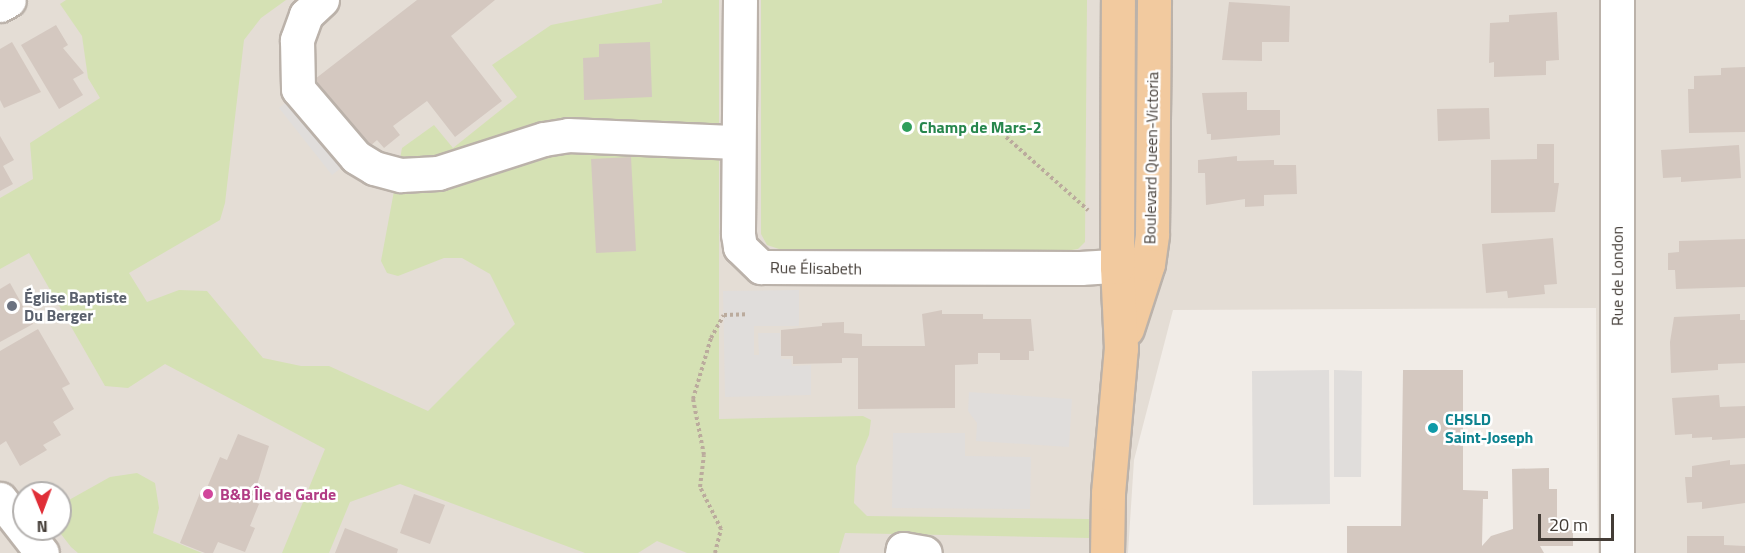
<!DOCTYPE html>
<meta charset="utf-8">
<style>
body{margin:0}
#map{position:relative;width:1745px;height:553px;overflow:hidden;background:#f1ece7;font-family:"Titillium Web",sans-serif}
div>[style]{position:absolute}
[style*='--x']{left:calc(var(--x)*1px);top:calc(var(--y)*1px);width:calc(var(--w)*1px);rotate:calc(var(--a)*1deg)}
.residential>*{inset:0;background:#e4ddd5}
.green>*{inset:0;background:#d5e1b4}
.parking>*{inset:0;background:#e0dddb}
.building>*{inset:0;background:#d4c8c0}
.path>*{height:4px;margin-top:-2px;transform-origin:0;background:repeating-linear-gradient(90deg,#bbab9d 0 3px,transparent 0 6px)}
.roads{filter:drop-shadow(2px 0 #bbb2aa) drop-shadow(-2px 0 #bbb2aa) drop-shadow(0 2px #bbb2aa) drop-shadow(0 -2px #bbb2aa)}
.minor>*{height:33px;margin:-16.5px;padding:0 16.5px;transform-origin:16.5px;border-radius:16.5px;background:#fff}
.major>*{height:33px;margin:-16.5px;padding:0 16.5px;transform-origin:16.5px;border-radius:16.5px;background:#f2ca9f}
.dots>*{width:16px;height:16px;translate:-50% -50%;box-sizing:border-box;border:3px solid #fff;border-radius:50%}
span{translate:-50% -50%;white-space:nowrap;text-align:center;line-height:1.15;-webkit-text-stroke:5px #fff;paint-order:stroke}
.leisure-label{font-size:16px;color:#27864d;font-weight:700}
.left{translate:0 -50%;text-align:left}
.street-label{font-size:16px;color:#433c36}
.worship-label{font-size:16px;color:#5b616d;font-weight:700}
.culture-label{font-size:16px;color:#0d838f;font-weight:700}
.hotel-label{font-size:16px;color:#b23c85;font-weight:700}
.north{position:absolute;left:12px;top:481px;width:60px;height:60px;box-sizing:border-box;background:#fff;border:2px solid #b4b1af;border-radius:50%;rotate:179deg;font-size:16px;font-weight:700;line-height:24px;text-align:center;color:#433c36}
.north::after{content:'';display:block;margin:auto;width:21px;height:27px;background:#e02e37;clip-path:polygon(50% 0,100% 100%,50% 72%,0 100%)}
.scale{position:absolute;left:1538px;top:514px;width:76px;height:27px;box-sizing:border-box;border:3px solid #433c36;border-top:0;padding-left:8px;font-size:18px;line-height:21px;white-space:nowrap;color:#433c36;-webkit-text-stroke:4px #fff;paint-order:stroke}
</style>
<div id="map">
<div class="residential">
<i style="clip-path:polygon(evenodd,0 0,1745px 0,1745px 553px,1598px 553px,1596px 308px,1173px 310px,1134px 460px,1128px 553px,0 553px,0 0,24px 493px,60px 493px,60px 529px,24px 529px,24px 493px)"></i>
</div>
<div class="green">
<i style="clip-path:polygon(66px 0,286px 0,261px 18px,244px 40px,225px 203px,220px 220px,129px 273px,147px 302px,179px 290px,207px 291px,263px 358px,301px 366px,329px 366px,428px 411px,515px 324px,490px 274px,462px 258px,444px 258px,398px 276px,387px 273px,381px 261px,402px 148px,434px 125px,453px 148px,517px 97px,492px 65px,551px 25px,662px 3px,662px 0,719px 0,719px 419px,863px 416px,871px 420px,869px 435px,856px 466px,854px 503px,867px 516px,1089px 519px,1089px 538px,845px 533px,839px 553px,687px 553px,657px 541px,638px 553px,585px 553px,400px 484px,350px 502px,329px 553px,282px 553px,325px 449px,165px 364px,128px 388px,105px 386px,29px 253px,0 269px,0 198px,33px 179px,30px 143px,100px 98px,88px 78px,82px 36px,60px 4px)"></i>
<i style="clip-path:polygon(761px 0,1087px 0,1085px 242px,1078px 249px,1066px 251px,791px 253px,767px 245px,761px 234px)"></i>
<i style="clip-path:polygon(137px 473px,155px 483px,159px 508px,153px 533px,202px 553px,78px 553px,71px 547px,57px 529px,60px 505px,110px 477px)"></i>
</div>
<div class="parking">
<i style="clip-path:polygon(312px 82px,365px 149px,332px 175px,279px 108px)"></i>
<i style="clip-path:polygon(799px 290px,799px 326px,754px 326px,754px 355px,759px 355px,758px 333px,780px 333px,781px 359px,791px 359px,792px 366px,811px 365px,811px 395px,725px 397px,723px 291px)"></i>
<i style="clip-path:polygon(1329px 370px,1330px 504px,1253px 505px,1252px 371px)"></i>
<i style="clip-path:polygon(1334px 370px,1362px 371px,1361px 477px,1334px 477px)"></i>
<i style="clip-path:polygon(969px 392px,1072px 399px,1069px 447px,976px 441px,977px 423px,968px 411px)"></i>
<i style="clip-path:polygon(893px 433px,965px 433px,965px 456px,1031px 457px,1030px 509px,892px 508px)"></i>
</div>
<div class="building">
<i style="clip-path:polygon(417px 0,495px 0,451px 36px,502px 101px,455px 137px,427px 101px,393px 126px,400px 135px,384px 148px,377px 140px,369px 147px,315px 79px)"></i>
<i style="clip-path:polygon(1229px 2px,1290px 6px,1289px 42px,1262px 42px,1262px 61px,1222px 60px)"></i>
<i style="clip-path:polygon(1557px 12px,1559px 60px,1546px 61px,1546px 75px,1494px 77px,1494px 62px,1489px 63px,1490px 23px,1509px 22px,1509px 15px)"></i>
<i style="clip-path:polygon(56px 25px,68px 45px,63px 48px,84px 73px,73px 79px,83px 95px,59px 109px,21px 45px)"></i>
<i style="clip-path:polygon(12px 42px,41px 92px,4px 108px,0 100px,0 49px)"></i>
<i style="clip-path:polygon(650px 42px,652px 97px,584px 100px,583px 58px,599px 57px,599px 44px)"></i>
<i style="clip-path:polygon(1745px 67px,1745px 132px,1689px 133px,1688px 89px,1694px 89px,1694px 76px,1721px 75px,1721px 68px)"></i>
<i style="clip-path:polygon(1247px 92px,1247px 110px,1280px 110px,1280px 135px,1211px 140px,1211px 134px,1207px 134px,1202px 93px)"></i>
<i style="clip-path:polygon(1489px 108px,1490px 139px,1438px 141px,1437px 109px)"></i>
<i style="clip-path:polygon(0 136px,14px 160px,3px 166px,13px 184px,0 191px)"></i>
<i style="clip-path:polygon(1537px 144px,1554px 144px,1554px 183px,1559px 183px,1555px 212px,1491px 213px,1491px 160px,1537px 159px)"></i>
<i style="clip-path:polygon(1739px 145px,1741px 178px,1681px 182px,1681px 177px,1663px 178px,1661px 150px)"></i>
<i style="clip-path:polygon(1237px 156px,1237px 161px,1274px 160px,1274px 165px,1296px 165px,1297px 194px,1264px 195px,1264px 206px,1245px 207px,1245px 199px,1206px 205px,1205px 173px,1198px 173px,1198px 160px)"></i>
<i style="clip-path:polygon(631px 157px,636px 251px,596px 253px,591px 159px)"></i>
<i style="clip-path:polygon(1553px 238px,1557px 284px,1544px 285px,1545px 294px,1508px 298px,1507px 291px,1486px 293px,1482px 244px)"></i>
<i style="clip-path:polygon(1745px 239px,1745px 287px,1676px 289px,1675px 270px,1668px 270px,1668px 253px,1679px 252px,1679px 241px)"></i>
<i style="clip-path:polygon(10px 283px,33px 324px,0 342px,0 289px)"></i>
<i style="clip-path:polygon(942px 310px,942px 314px,983px 314px,983px 319px,1031px 319px,1034px 351px,1029px 351px,1029px 360px,1000px 360px,1000px 353px,978px 353px,978px 364px,955px 365px,955px 408px,858px 409px,858px 358px,842px 358px,842px 363px,793px 364px,793px 356px,781px 356px,781px 330px,822px 326px,822px 323px,844px 322px,844px 333px,862px 334px,862px 346px,925px 346px,922px 314px)"></i>
<i style="clip-path:polygon(1740px 314px,1740px 320px,1745px 320px,1745px 363px,1718px 364px,1718px 370px,1671px 373px,1670px 342px,1674px 317px)"></i>
<i style="clip-path:polygon(38px 329px,70px 384px,62px 388px,74px 409px,53px 422px,61px 435px,43px 445px,47px 450px,20px 466px,6px 441px,0 445px,0 351px)"></i>
<i style="clip-path:polygon(1403px 370px,1463px 370px,1463px 490px,1488px 491px,1488px 499px,1483px 499px,1482px 546px,1491px 536px,1513px 529px,1512px 469px,1549px 468px,1549px 489px,1557px 489px,1557px 531px,1573px 530px,1573px 546px,1540px 546px,1544px 553px,1347px 553px,1347px 526px,1401px 526px)"></i>
<i style="clip-path:polygon(1719px 395px,1720px 407px,1745px 406px,1745px 438px,1712px 440px,1712px 437px,1692px 438px,1692px 434px,1675px 435px,1672px 398px)"></i>
<i style="clip-path:polygon(238px 434px,269px 446px,252px 501px,259px 504px,250px 526px,255px 528px,245px 552px,218px 542px,213px 553px,205px 553px,180px 543px,202px 488px,206px 490px,220px 457px,227px 460px)"></i>
<i style="clip-path:polygon(1730px 460px,1730px 465px,1745px 464px,1745px 503px,1702px 509px,1702px 502px,1687px 503px,1685px 477px,1692px 477px,1692px 466px)"></i>
<i style="clip-path:polygon(414px 494px,445px 505px,430px 544px,400px 533px)"></i>
<i style="clip-path:polygon(345px 528px,398px 549px,397px 553px,335px 553px)"></i>
<i style="clip-path:polygon(1687px 536px,1724px 536px,1724px 545px,1745px 546px,1745px 553px,1687px 553px)"></i>
</div>
<div class="path">
<i style="--x:1006;--y:137;--w:110;--a:41.7"></i>
<i style="--x:715;--y:553;--w:25;--a:-76"></i>
<i style="--x:721;--y:529;--w:47;--a:-116.6"></i>
<i style="--x:700;--y:487;--w:32;--a:-83"></i>
<i style="--x:704;--y:455;--w:57;--a:-101.1"></i>
<i style="--x:693;--y:399;--w:64;--a:-73.6"></i>
<i style="--x:711;--y:338;--w:26;--a:-61"></i>
<i style="--x:724;--y:315;--w:23;--a:-2"></i>
</div>
<div class="roads">
<div class="minor">
<i style="--x:322;--y:0;--w:22;--a:137"></i>
<i style="--x:306;--y:15;--w:27;--a:110"></i>
<i style="--x:297;--y:40;--w:49;--a:88.8"></i>
<i style="--x:298;--y:89;--w:89;--a:49.5"></i>
<i style="--x:356;--y:157;--w:21;--a:31"></i>
<i style="--x:374;--y:168;--w:28;--a:15"></i>
<i style="--x:401;--y:175;--w:37;--a:-3"></i>
<i style="--x:438;--y:173;--w:111;--a:-17.8"></i>
<i style="--x:544;--y:139;--w:24;--a:-9"></i>
<i style="--x:568;--y:135;--w:170;--a:2.4"></i>
<i style="--x:740;--y:0;--w:234;--a:90.5"></i>
<i style="--x:738;--y:234;--w:13;--a:81"></i>
<i style="--x:740;--y:247;--w:29;--a:44"></i>
<i style="--x:761;--y:267;--w:319;--a:0.2"></i>
<i style="--x:1080;--y:268;--w:66;--a:-3.5"></i>
<i style="--x:1617;--y:0;--w:553;--a:90"></i>
<i style="--x:0;--y:5;--w:10;--a:-29"></i>
<i style="--x:0;--y:499;--w:68;--a:52.1"></i>
<i style="--x:902;--y:553;--w:4;--a:-76"></i>
<i style="--x:903;--y:549;--w:22;--a:10"></i>
</div>
<div class="major">
<i style="--x:1127;--y:329;--w:68;--a:-72.1"></i>
<i style="--x:1148;--y:264;--w:30;--a:-82"></i>
<i style="--x:1152;--y:234;--w:234;--a:-89.5"></i>
<i style="--x:1107;--y:553;--w:60;--a:-89"></i>
<i style="--x:1108;--y:493;--w:146;--a:-84.9"></i>
<i style="--x:1121;--y:348;--w:81;--a:-92.8"></i>
<i style="--x:1117;--y:267;--w:267;--a:-89.8"></i>
</div>
</div>
<div class="dots">
<i style="left:907px;top:127px;background:#2e9e5b"></i>
<i style="left:12px;top:306px;background:#6b7280"></i>
<i style="left:1433px;top:428px;background:#0f9aa8"></i>
<i style="left:208px;top:494px;background:#d1479c"></i>
</div>
<div class="leisure-label">
<span class="left" style="left:919px;top:127px">Champ de Mars-2</span>
</div>
<div class="street-label">
<span style="left:1151px;top:158px;rotate:-89deg">Boulevard Queen-Victoria</span>
<span style="left:816px;top:268px;rotate:1deg">Rue Élisabeth</span>
<span style="left:1617px;top:276px;rotate:-90deg">Rue de London</span>
</div>
<div class="worship-label">
<span class="left" style="left:24px;top:306px">Église Baptiste<br>Du Berger</span>
</div>
<div class="culture-label">
<span class="left" style="left:1445px;top:428px">CHSLD<br>Saint-Joseph</span>
</div>
<div class="hotel-label">
<span class="left" style="left:220px;top:494px">B&amp;B Île de Garde</span>
</div>
<div class="north">N</div>
<div class="scale">20 m</div>
</div>
